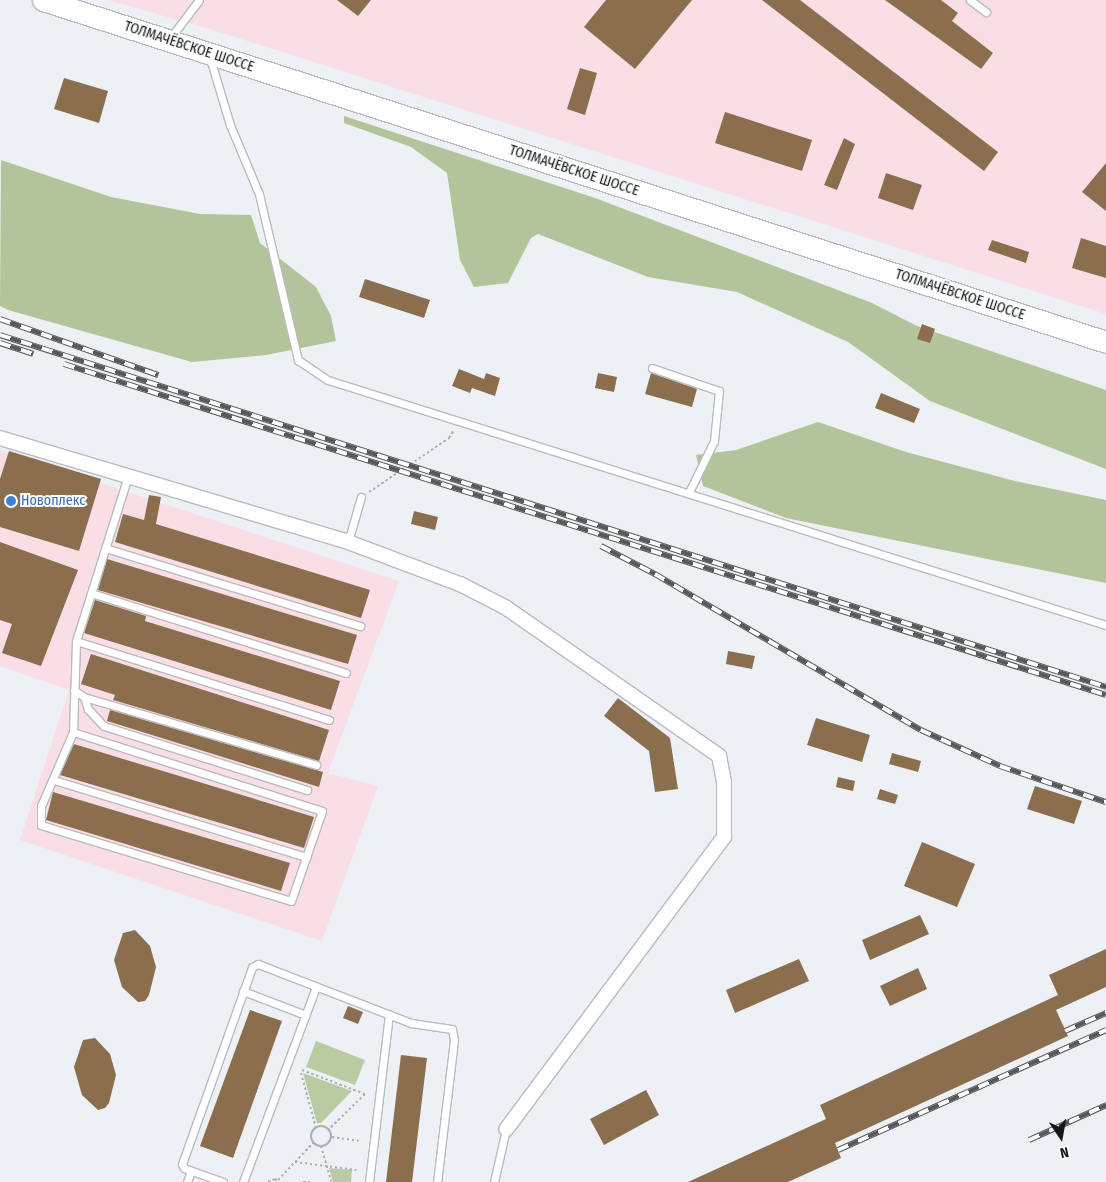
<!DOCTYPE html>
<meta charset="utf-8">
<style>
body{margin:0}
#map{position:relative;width:1106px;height:1182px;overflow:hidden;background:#edf1f5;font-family:"Fira Sans Condensed",sans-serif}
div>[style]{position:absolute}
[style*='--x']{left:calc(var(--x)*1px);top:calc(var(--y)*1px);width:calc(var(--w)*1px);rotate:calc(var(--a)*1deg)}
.industrial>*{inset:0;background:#f9dfe5}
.green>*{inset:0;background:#bacba2}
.forest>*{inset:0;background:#b3c49a}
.building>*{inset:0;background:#8b6e4d}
.path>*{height:2px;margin-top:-1px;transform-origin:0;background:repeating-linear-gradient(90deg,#acafb2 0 2.5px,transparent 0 5px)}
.path>.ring{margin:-1px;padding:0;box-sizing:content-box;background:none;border:2px solid #acafb2;border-radius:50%}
.roads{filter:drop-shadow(1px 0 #b8bbbf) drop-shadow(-1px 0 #b8bbbf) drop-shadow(0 1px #b8bbbf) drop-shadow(0 -1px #b8bbbf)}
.lane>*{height:7px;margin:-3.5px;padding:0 3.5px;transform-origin:3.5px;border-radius:3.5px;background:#fff}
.street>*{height:14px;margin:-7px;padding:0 7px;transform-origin:7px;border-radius:7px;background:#fff}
.primary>*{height:21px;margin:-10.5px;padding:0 10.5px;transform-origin:10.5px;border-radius:10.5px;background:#fff}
.rail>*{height:5.5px;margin-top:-2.75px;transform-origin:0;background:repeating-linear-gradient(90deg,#fdfeff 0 11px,#56585a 0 22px);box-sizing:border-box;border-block:1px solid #56585a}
.dots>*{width:14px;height:14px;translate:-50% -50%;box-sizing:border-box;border:2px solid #fdfeff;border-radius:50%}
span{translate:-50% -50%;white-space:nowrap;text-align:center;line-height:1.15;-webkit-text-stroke:4px #fdfeff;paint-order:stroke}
.street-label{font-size:14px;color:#151617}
.shop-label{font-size:14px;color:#366cbe}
.left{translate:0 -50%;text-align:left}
.north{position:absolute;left:1036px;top:1112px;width:50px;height:50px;-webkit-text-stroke:4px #fdfeff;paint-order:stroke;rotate:168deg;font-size:14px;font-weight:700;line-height:20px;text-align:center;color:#151617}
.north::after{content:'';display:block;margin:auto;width:18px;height:22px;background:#151617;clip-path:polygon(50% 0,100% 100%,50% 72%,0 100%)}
</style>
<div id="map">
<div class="industrial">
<i style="clip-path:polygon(108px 0,1106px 0,1106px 314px,216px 31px)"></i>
<i style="clip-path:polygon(0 450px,399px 581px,328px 773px,378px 786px,322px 941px,20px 840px,69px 690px,0 666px)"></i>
</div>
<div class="green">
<i style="clip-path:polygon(316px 1041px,365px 1060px,355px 1085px,306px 1067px)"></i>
<i style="clip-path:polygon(303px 1073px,352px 1091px,321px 1123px,317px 1123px)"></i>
<i style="clip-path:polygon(329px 1168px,352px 1170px,351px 1182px,333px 1182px)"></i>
</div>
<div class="forest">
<i style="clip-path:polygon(344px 116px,595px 198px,872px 303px,917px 326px,1106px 390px,1106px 469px,930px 401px,848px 342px,737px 292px,648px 277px,538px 234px,531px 238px,508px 283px,474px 287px,460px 260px,447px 173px,411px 147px,344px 123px)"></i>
<i style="clip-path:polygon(1px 160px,111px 197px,200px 214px,251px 215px,260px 243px,316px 287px,331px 316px,336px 341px,266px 355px,192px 362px,8px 310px,0 306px)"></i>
<i style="clip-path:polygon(818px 422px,906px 452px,1015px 481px,1106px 500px,1106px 583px,786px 518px,703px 486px,696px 455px,736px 450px)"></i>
</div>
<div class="building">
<i style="clip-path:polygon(337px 0,371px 0,358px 16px)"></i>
<i style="clip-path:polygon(606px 0,692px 0,635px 69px,584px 27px)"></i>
<i style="clip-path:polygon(762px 0,800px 0,998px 152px,984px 171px)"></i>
<i style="clip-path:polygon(885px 0,941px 0,958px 13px,952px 21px,993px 53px,981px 69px)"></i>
<i style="clip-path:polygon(580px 68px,597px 73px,585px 115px,567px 109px)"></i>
<i style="clip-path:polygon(64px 78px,108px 91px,99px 123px,54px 109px)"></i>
<i style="clip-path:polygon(725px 112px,812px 140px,802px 171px,715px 143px)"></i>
<i style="clip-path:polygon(844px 138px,855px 144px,837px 190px,824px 185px)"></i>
<i style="clip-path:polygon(1106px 163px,1106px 211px,1082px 192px)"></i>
<i style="clip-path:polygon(886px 173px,922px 185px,913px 210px,878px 198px)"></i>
<i style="clip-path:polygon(1081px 238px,1106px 246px,1106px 278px,1072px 268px)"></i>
<i style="clip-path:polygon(992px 240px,1029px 252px,1026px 263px,988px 250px)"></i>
<i style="clip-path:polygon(365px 279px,430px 300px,424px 318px,359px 297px)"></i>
<i style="clip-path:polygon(922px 324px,935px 329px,930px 343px,917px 339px)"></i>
<i style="clip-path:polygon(459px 369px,484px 379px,486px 373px,500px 378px,495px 396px,472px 388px,470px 393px,452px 386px)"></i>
<i style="clip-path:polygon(598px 373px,617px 377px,614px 392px,595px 388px)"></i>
<i style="clip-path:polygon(651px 373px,697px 389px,692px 407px,645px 394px)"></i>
<i style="clip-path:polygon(881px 393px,920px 409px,914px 423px,875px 408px)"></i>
<i style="clip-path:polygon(9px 451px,101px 479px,79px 551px,0 527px,0 479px)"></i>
<i style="clip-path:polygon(149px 495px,161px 497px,156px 524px,370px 590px,361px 618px,115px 542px,123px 514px,144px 520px)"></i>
<i style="clip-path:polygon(414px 511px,438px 517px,435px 530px,411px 524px)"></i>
<i style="clip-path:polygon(0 542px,78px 570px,41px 666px,2px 653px,12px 624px,0 620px)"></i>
<i style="clip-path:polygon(107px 559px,357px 635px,348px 664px,98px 590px)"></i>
<i style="clip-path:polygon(95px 600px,146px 616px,145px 621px,340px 681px,331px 710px,84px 633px)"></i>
<i style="clip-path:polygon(728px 651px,755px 656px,752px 669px,726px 664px)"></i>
<i style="clip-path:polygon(91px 654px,329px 730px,319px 761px,113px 700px,115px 695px,81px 684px)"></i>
<i style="clip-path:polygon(618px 698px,670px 738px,678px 789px,655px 792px,649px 751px,604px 716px)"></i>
<i style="clip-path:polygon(110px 710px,323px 772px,319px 787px,107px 721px)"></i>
<i style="clip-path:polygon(816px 718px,870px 735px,862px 762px,807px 745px)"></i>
<i style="clip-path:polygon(74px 744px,314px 817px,304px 848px,60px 775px)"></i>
<i style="clip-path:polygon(892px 753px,921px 761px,918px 772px,889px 764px)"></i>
<i style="clip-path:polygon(838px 777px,855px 781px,853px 791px,836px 787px)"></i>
<i style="clip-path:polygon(1035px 786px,1082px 801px,1074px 824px,1027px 809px)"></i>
<i style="clip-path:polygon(880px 789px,898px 795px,895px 804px,877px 799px)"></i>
<i style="clip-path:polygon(53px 792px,290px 863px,281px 891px,46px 820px)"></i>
<i style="clip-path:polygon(922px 842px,975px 864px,957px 907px,904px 886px)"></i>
<i style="clip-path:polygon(920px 915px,929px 934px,870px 960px,862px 940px)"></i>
<i style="clip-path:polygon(135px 930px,150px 946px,156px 967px,149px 995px,145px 1001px,138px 1002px,122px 987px,114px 960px,123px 933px)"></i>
<i style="clip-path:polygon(1106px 949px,1106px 987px,1056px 1010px,1068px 1036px,835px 1143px,841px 1158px,788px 1182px,688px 1182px,826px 1119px,820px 1105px,1058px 995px,1049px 975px)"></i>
<i style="clip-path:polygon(799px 959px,809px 981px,735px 1013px,726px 990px)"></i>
<i style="clip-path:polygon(918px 968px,927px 989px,890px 1006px,880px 986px)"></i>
<i style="clip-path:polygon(348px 1006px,363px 1012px,358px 1024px,343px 1018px)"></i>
<i style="clip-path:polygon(250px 1010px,282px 1021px,233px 1158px,200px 1146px)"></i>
<i style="clip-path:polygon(95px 1038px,110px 1054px,116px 1075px,109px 1103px,105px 1108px,98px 1110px,82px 1095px,74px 1067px,83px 1040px)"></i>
<i style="clip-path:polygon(401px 1055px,427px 1058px,412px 1182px,386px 1182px)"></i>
<i style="clip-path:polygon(646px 1090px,659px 1115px,604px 1145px,590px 1119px)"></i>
</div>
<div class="path">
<i style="--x:369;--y:492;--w:97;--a:-34"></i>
<i style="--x:449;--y:438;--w:9;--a:-58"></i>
<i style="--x:302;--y:1070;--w:67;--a:20.9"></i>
<i style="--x:365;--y:1094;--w:52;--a:135.8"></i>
<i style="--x:301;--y:1073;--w:57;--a:74.7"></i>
<i class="ring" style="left:311px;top:1126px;width:18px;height:18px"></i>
<i style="--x:332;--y:1137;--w:27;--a:8"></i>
<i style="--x:321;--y:1146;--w:37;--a:74"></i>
<i style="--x:295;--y:1162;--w:62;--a:7.5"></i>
<i style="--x:278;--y:1180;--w:51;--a:-46.6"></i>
<i style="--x:268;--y:1182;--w:8;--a:-23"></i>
<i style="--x:275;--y:1179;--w:5;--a:37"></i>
<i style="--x:303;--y:1182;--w:10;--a:0"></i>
</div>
<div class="roads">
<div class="lane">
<i style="--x:970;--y:0;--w:20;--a:37"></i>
<i style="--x:171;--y:37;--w:46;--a:-52.9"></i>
<i style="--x:210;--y:58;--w:70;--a:73.4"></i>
<i style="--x:230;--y:125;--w:75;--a:67.2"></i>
<i style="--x:259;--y:194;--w:171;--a:76.8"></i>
<i style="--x:298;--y:360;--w:36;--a:34"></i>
<i style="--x:328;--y:380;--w:816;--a:17.48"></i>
<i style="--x:652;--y:368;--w:71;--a:18.9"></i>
<i style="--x:719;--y:391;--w:50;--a:95.7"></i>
<i style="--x:714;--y:441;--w:57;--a:116.1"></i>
<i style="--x:348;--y:542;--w:47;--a:-73.9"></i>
<i style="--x:105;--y:548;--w:267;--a:17"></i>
<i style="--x:91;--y:593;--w:267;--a:17.4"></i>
<i style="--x:76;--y:641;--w:265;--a:17.3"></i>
<i style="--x:74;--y:690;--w:12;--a:35"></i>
<i style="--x:84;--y:697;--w:13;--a:72"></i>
<i style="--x:88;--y:709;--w:23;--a:47"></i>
<i style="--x:104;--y:726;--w:213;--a:17.5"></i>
<i style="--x:84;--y:697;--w:242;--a:16.3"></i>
<i style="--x:73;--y:732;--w:261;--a:17.6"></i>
<i style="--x:322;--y:811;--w:95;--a:109"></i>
<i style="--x:291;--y:901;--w:261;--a:-163.1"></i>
<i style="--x:41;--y:825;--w:19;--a:-90"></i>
<i style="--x:41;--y:806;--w:81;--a:-66.6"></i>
<i style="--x:73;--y:732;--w:91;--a:-88.1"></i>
<i style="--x:76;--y:641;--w:173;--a:-72.5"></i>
<i style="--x:54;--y:780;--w:264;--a:17"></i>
<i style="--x:243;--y:991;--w:67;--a:20.9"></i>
<i style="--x:187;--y:1182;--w:12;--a:-70"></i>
<i style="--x:223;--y:1182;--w:41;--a:-160.3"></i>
<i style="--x:184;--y:1168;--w:4;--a:-117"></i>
<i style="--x:182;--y:1164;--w:209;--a:-70.4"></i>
<i style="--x:252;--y:967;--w:7;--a:-27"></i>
<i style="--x:258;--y:964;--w:164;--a:21.1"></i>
<i style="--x:411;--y:1023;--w:41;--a:8.3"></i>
<i style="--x:452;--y:1029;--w:11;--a:80"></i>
<i style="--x:454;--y:1040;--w:143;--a:96.8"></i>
<i style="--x:243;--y:1182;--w:208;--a:-69.5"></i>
<i style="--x:369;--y:1182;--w:169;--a:-83.2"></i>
<i style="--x:494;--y:1182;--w:54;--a:-77.2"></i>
</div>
<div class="street">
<i style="--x:0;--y:438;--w:363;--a:16.6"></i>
<i style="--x:348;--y:542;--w:120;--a:20.6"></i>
<i style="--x:460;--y:584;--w:51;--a:27.1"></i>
<i style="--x:505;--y:607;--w:261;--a:34.8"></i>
<i style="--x:719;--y:756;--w:26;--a:79"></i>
<i style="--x:724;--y:782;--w:55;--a:90"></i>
<i style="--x:724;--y:837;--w:364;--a:126.7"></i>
</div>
<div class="primary">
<i style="--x:43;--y:0;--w:1117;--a:17.83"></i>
</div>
</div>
<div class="rail">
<i style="--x:0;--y:319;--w:168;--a:19.5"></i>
<i style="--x:0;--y:335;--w:1161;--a:17.65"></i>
<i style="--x:0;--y:343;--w:35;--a:18"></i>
<i style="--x:64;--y:364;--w:1093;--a:17.62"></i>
<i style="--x:601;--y:546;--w:61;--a:27.4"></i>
<i style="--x:655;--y:574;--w:308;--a:30.4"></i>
<i style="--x:921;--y:730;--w:87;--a:24.5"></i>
<i style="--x:1000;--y:766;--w:112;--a:18.8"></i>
<i style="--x:1065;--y:1031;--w:45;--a:-23.7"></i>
<i style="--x:1029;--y:1140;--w:85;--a:-24.4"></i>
<i style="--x:838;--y:1150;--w:294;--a:-24.1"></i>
</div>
<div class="dots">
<i style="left:11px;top:501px;background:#3f7fe0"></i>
</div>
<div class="street-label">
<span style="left:189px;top:47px;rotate:18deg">ТОЛМАЧЁВСКОЕ ШОССЕ</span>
<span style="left:574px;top:171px;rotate:18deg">ТОЛМАЧЁВСКОЕ ШОССЕ</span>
<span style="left:960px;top:295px;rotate:18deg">ТОЛМАЧЁВСКОЕ ШОССЕ</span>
</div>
<div class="shop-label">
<span class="left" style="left:21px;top:501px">Новоплекс</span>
</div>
<div class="north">N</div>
</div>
